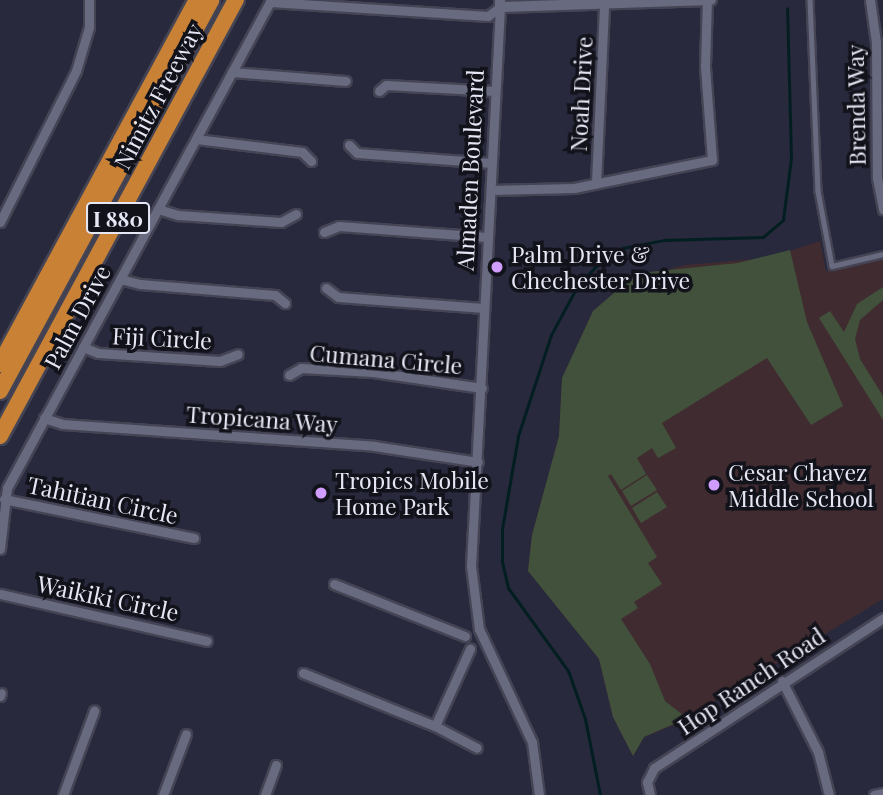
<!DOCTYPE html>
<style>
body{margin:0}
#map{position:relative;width:883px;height:795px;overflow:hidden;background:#28293c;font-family:"Playfair Display",serif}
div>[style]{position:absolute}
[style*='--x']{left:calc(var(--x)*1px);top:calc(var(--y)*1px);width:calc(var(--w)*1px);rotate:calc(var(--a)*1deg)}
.education>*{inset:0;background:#402c30}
.green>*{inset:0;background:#41513b}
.stream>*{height:2.5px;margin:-1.25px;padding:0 1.25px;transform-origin:1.25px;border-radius:1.25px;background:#031e21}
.roads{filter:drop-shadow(2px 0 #444454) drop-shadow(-2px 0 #444454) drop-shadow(0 2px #444454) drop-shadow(0 -2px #444454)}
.service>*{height:4.5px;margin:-2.25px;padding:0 2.25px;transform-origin:2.25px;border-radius:2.25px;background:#686a80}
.minor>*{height:9px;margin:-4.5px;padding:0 4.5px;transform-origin:4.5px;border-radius:4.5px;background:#686a80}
.tertiary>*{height:10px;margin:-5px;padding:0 5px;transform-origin:5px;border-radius:5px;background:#686a80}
.motorway>*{height:16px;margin:-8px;padding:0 8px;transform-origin:8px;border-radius:8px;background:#c98135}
.dots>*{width:19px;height:19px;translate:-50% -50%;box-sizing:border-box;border:4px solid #12121b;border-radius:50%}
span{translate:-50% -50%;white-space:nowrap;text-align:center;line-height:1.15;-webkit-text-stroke:7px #12121b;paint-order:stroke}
.shield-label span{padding:2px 5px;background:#12121b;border:2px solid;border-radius:5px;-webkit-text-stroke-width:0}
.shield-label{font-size:21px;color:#e5e7f4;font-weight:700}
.street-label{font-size:23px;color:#e5e7f4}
.poi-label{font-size:23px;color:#e5e7f4}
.left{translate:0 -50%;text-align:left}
</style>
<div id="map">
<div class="education">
<i style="clip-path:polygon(820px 241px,826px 271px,883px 260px,883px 599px,679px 723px,644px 737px,633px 756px,613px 717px,599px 659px,528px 571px,532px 535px,559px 436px,562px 378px,593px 311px,628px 281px,685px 265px,768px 258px)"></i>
</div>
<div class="green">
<i style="clip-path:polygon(790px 250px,807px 322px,843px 406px,811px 425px,767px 358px,662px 423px,676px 448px,658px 458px,652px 448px,637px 458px,646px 474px,621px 490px,611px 474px,608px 476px,657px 557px,648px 563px,662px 584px,634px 602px,638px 608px,621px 619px,650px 664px,665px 701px,687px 718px,644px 737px,633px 756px,613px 717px,599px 659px,528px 571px,532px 535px,559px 436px,562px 378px,593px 311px,628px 281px,649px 272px,738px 263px)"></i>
<i style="clip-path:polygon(883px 287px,883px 300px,860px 320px,855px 339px,860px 359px,883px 396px,883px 420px,819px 318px,830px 311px,844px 332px,857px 304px)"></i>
<i style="clip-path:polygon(647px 475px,657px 490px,631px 506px,622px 491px)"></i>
<i style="clip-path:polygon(657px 492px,667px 507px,641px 523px,632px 508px)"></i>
</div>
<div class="stream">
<i style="--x:600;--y:795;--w:77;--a:-101.2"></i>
<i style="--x:585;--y:719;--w:51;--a:-109.5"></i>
<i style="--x:568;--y:671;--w:102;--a:-125.9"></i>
<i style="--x:508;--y:588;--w:27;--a:-103"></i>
<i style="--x:502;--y:562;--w:33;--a:-90"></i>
<i style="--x:502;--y:529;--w:94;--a:-80.2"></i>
<i style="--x:518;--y:436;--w:106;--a:-71.9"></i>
<i style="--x:551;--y:335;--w:57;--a:-61.6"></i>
<i style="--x:578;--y:285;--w:35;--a:-46"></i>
<i style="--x:602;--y:260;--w:24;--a:-30"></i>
<i style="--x:623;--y:248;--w:42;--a:-11"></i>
<i style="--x:664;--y:240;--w:99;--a:-1.7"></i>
<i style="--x:763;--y:237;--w:26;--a:-40"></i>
<i style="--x:783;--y:220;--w:63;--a:-82.6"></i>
<i style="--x:791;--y:158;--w:149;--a:-91.5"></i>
</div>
<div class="roads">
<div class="service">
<i style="--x:810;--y:0;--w:191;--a:87.6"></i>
<i style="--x:818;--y:191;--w:76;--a:79.4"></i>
<i style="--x:832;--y:266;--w:52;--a:-13.2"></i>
</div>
<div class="minor">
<i style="--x:870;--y:0;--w:42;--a:81.9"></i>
<i style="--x:876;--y:42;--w:136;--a:89.6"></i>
<i style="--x:877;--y:178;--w:32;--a:79"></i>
<i style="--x:270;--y:2;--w:218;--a:3.7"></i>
<i style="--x:488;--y:16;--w:15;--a:-37"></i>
<i style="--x:500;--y:7;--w:560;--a:92.97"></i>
<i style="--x:471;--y:566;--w:64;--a:82.8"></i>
<i style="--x:479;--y:629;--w:125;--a:64.9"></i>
<i style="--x:532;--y:742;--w:53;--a:82.5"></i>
<i style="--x:232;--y:72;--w:114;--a:4.5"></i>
<i style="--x:379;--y:91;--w:9;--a:-41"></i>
<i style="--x:386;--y:85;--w:109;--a:3.2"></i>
<i style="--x:196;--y:139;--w:107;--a:7"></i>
<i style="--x:302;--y:152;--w:13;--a:45"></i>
<i style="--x:349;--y:145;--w:11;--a:45"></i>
<i style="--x:357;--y:153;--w:135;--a:4.2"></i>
<i style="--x:596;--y:183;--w:177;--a:-87.4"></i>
<i style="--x:491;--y:190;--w:83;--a:-1.4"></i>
<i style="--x:574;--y:188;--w:141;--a:-11.5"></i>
<i style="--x:712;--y:160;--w:94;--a:-94.3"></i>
<i style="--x:705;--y:66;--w:66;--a:-88.3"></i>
<i style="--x:158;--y:209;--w:21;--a:17"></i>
<i style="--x:178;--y:215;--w:103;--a:3.9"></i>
<i style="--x:281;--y:222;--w:17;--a:-28"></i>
<i style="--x:0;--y:222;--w:169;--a:-63.3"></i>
<i style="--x:76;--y:71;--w:46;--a:-73.5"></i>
<i style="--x:89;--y:27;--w:27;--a:-90"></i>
<i style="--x:324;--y:232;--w:16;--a:-22"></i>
<i style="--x:339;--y:226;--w:149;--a:4.2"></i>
<i style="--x:120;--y:279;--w:21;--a:14"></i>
<i style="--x:140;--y:284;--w:135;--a:4.7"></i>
<i style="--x:275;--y:295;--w:13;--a:39"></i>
<i style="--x:326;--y:288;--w:15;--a:37"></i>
<i style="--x:338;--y:297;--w:146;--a:4.3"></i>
<i style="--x:83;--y:347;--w:16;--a:22"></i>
<i style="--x:98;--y:353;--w:122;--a:3.8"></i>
<i style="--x:220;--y:361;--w:19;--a:-21"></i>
<i style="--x:289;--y:375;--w:14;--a:-30"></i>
<i style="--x:301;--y:368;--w:72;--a:3.2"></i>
<i style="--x:373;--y:372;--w:110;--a:8.4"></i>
<i style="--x:44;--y:418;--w:19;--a:18"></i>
<i style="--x:62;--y:424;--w:313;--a:4"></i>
<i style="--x:374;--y:446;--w:105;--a:8.7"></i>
<i style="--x:4;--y:499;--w:194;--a:11.6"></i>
<i style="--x:0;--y:549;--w:61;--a:-83.5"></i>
<i style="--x:7;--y:488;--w:555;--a:-61.59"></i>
<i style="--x:334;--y:584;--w:141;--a:21.7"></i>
<i style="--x:0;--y:594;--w:212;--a:12.8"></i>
<i style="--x:303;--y:673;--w:142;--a:21.9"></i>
<i style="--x:435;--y:726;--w:47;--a:27.6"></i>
<i style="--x:782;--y:681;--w:80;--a:63.1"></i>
<i style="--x:818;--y:752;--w:44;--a:75.7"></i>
<i style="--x:0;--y:696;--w:3;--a:-72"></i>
<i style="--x:435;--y:726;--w:85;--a:-65.6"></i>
<i style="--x:63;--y:795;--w:90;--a:-69.7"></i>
<i style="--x:163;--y:795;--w:65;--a:-69.3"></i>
<i style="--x:265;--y:795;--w:32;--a:-70"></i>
<i style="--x:650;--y:795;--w:13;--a:-103"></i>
<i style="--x:647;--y:782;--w:16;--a:-63"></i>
<i style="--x:654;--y:768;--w:274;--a:-33.2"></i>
<i style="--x:874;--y:795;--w:9;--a:-13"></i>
</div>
<div class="tertiary">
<i style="--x:500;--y:0;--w:7;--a:90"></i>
<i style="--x:500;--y:7;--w:211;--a:-1.9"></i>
</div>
<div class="motorway">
<i style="--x:0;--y:364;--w:414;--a:-61.6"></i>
<i style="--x:0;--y:391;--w:444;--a:-61.6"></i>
<i style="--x:0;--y:436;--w:496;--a:-61.6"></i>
</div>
</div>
<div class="dots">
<i style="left:497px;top:267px;background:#d09dff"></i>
<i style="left:714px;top:485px;background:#d09dff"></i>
<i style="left:321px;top:493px;background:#d09dff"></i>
</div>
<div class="shield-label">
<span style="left:118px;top:218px">I 880</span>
</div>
<div class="street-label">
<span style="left:581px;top:94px;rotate:-87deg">Noah Drive</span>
<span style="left:158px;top:96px;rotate:-62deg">Nimitz Freeway</span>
<span style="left:856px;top:105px;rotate:-91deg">Brenda Way</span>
<span style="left:470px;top:170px;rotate:-87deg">Almaden Boulevard</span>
<span style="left:77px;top:317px;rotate:-62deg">Palm Drive</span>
<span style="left:162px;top:338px;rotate:3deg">Fiji Circle</span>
<span style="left:386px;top:359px;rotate:5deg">Cumana Circle</span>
<span style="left:262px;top:419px;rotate:4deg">Tropicana Way</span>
<span style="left:103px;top:500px;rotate:12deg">Tahitian Circle</span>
<span style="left:108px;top:598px;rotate:12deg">Waikiki Circle</span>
<span style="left:751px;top:681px;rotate:-34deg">Hop Ranch Road</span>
</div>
<div class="poi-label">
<span class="left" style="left:511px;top:267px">Palm Drive &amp;<br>Chechester Drive</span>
<span class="left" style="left:728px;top:485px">Cesar Chavez<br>Middle School</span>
<span class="left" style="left:335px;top:493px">Tropics Mobile<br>Home Park</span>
</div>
</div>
